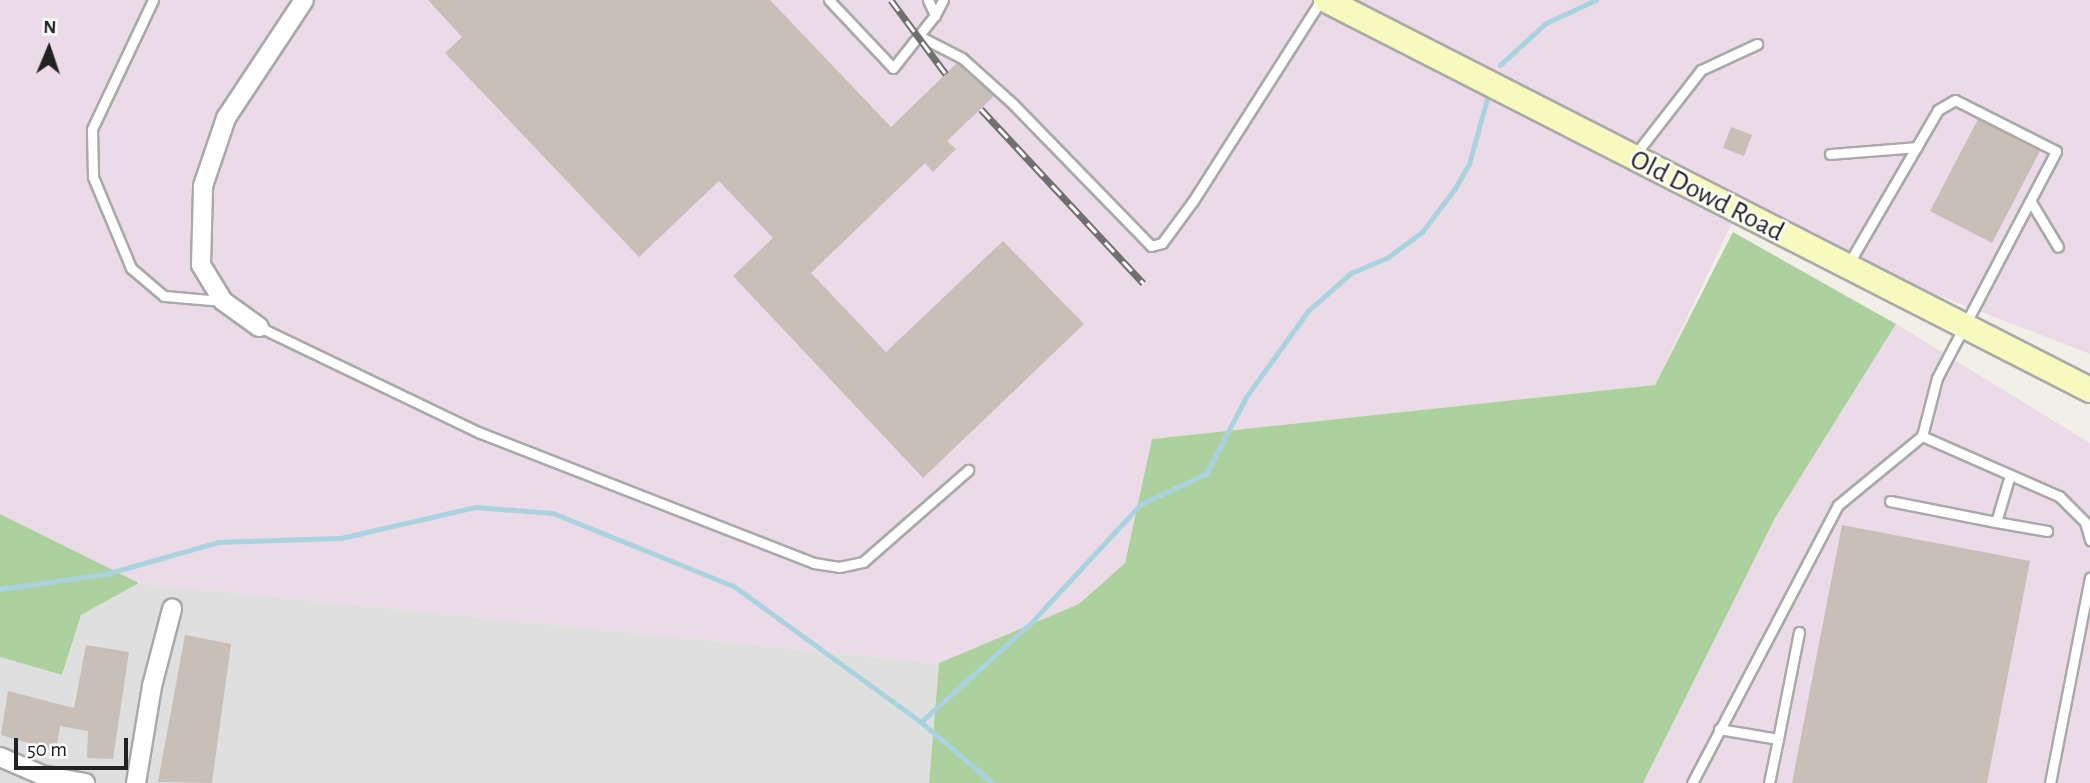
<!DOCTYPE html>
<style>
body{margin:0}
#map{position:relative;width:2090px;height:783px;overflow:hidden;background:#f2efe9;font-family:"Alegreya Sans",sans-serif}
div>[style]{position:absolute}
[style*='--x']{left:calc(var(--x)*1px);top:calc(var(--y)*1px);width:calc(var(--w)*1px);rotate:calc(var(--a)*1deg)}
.residential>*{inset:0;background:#e0dfdf}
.industrial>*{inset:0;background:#ebdbe8}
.forest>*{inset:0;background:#add19e}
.stream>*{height:4.5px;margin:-2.25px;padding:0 2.25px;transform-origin:2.25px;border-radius:2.25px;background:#aad3df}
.building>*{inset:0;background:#c7bfb8}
.roads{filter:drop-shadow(2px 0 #a9a9a9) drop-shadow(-2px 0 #a9a9a9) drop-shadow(0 2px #a9a9a9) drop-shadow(0 -2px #a9a9a9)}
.lane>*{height:9px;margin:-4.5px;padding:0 4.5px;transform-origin:4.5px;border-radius:4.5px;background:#fff}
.street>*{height:18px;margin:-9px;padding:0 9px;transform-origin:9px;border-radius:9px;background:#fff}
.secondary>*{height:24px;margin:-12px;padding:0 12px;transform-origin:12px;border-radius:12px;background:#f7fabf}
.rail>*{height:7px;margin-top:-3.5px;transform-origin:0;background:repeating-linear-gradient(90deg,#fff 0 13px,#707070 0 26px);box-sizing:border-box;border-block:2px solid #707070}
span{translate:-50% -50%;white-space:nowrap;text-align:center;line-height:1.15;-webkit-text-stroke:5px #fff;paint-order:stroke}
.street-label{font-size:28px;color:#222}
.north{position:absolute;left:14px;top:14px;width:70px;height:70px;-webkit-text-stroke:5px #fff;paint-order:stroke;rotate:2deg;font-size:19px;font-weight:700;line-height:28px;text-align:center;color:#222}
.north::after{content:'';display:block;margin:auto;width:24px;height:32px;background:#222;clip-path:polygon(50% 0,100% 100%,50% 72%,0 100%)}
.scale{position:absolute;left:14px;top:738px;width:114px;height:32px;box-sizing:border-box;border:4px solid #222;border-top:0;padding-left:9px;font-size:21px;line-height:24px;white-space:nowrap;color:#222;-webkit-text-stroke:5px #fff;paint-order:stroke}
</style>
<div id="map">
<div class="residential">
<i style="clip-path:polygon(139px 583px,939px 663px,929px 783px,0 783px,0 657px,62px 675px,81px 615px)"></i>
</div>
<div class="industrial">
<i style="clip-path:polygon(0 0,2090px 0,2090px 354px,1904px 282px,1743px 200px,1655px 385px,1152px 439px,1125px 563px,1079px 604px,939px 663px,139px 583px,0 514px)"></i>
<i style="clip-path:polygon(1896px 324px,2090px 443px,2090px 783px,1643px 783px,1775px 518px)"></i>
</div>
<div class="forest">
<i style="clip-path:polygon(1733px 232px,1896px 324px,1775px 518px,1643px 783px,929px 783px,939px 663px,1079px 604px,1125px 563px,1152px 439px,1655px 385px)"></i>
<i style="clip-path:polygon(0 514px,139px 583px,81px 615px,62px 675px,0 657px)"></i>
</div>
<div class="stream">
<i style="--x:1500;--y:65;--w:62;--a:-42.4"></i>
<i style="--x:1546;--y:23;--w:55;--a:-24.7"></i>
<i style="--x:0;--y:589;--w:107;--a:-8.1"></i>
<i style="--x:106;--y:574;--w:116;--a:-15.9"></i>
<i style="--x:218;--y:542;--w:123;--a:-1.9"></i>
<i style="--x:341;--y:538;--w:138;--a:-13"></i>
<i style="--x:475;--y:507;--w:78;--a:4.4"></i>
<i style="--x:553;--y:513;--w:195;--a:22"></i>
<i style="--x:734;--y:586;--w:231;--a:36"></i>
<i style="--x:921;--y:722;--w:94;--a:40.3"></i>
<i style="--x:921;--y:722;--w:148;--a:-42"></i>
<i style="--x:1031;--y:623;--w:162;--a:-47.3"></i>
<i style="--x:1141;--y:504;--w:72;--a:-24.8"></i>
<i style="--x:1206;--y:474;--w:87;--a:-62.5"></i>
<i style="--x:1246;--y:397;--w:106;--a:-54.2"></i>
<i style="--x:1308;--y:311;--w:57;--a:-41.5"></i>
<i style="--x:1351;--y:273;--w:39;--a:-23"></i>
<i style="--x:1387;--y:258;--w:44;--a:-36.6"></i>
<i style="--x:1422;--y:232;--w:53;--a:-52.7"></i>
<i style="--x:1454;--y:190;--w:30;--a:-60"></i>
<i style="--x:1469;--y:164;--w:67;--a:-74.5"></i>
</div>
<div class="building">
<i style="clip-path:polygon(428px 0,770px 0,891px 127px,957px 63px,994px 96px,947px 141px,956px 149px,933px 172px,925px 163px,811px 273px,886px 352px,1003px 241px,1084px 324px,923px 478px,733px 276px,773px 238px,719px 181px,639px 257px,445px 53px,462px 37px)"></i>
<i style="clip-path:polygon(1978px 119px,2040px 151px,1992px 243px,1930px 211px)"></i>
<i style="clip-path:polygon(1731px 127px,1752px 135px,1744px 156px,1723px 148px)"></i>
<i style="clip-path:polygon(1842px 525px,2030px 561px,1987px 783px,1792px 783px)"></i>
<i style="clip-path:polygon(185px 635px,231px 644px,212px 783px,158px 782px)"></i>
<i style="clip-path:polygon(86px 645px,129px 652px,113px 759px,87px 758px,88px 731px,60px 726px,56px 751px,1px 735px,8px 691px,74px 708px)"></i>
</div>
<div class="roads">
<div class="lane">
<i style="--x:153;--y:0;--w:143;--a:115.3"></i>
<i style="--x:92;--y:129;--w:48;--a:88.8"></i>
<i style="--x:93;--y:177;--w:99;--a:67.3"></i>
<i style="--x:131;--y:268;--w:43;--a:40.3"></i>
<i style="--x:164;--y:296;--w:57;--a:5"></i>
<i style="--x:829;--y:0;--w:93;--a:46.7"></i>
<i style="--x:893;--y:68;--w:68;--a:-51.6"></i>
<i style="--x:928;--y:0;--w:17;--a:65"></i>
<i style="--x:935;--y:15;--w:17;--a:-62"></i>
<i style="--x:921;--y:37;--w:46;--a:27.1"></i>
<i style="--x:962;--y:58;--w:69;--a:42"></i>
<i style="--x:1013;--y:104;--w:198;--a:45.8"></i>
<i style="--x:1151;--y:246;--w:11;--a:-15"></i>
<i style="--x:1162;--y:243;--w:52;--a:-53.6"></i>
<i style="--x:1193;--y:201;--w:238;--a:-57.5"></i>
<i style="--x:1830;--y:154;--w:87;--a:-4.6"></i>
<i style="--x:1634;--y:156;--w:109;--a:-52.1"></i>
<i style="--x:1701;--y:70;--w:62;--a:-24.9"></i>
<i style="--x:2031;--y:202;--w:52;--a:59"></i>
<i style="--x:259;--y:327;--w:243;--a:25.6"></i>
<i style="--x:478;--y:432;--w:361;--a:21.3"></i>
<i style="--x:814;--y:563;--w:25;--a:9"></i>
<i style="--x:839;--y:567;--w:25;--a:-12"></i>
<i style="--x:863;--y:562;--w:140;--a:-41.2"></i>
<i style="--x:1922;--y:436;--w:150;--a:23.7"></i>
<i style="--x:2059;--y:496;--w:37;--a:45"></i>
<i style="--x:2085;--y:522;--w:19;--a:74"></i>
<i style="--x:1890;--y:501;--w:108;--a:11.2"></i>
<i style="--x:1996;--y:522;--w:49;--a:-73.4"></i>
<i style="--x:1996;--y:522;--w:52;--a:10"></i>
<i style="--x:1719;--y:729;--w:60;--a:9.6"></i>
<i style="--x:1778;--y:739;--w:45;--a:101.6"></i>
<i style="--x:1778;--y:739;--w:109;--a:-78.9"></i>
<i style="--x:1692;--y:783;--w:314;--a:-62.3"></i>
<i style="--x:1838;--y:505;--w:109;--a:-39.4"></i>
<i style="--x:1922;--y:436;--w:60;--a:-75.5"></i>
<i style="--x:1937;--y:378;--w:256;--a:-62.3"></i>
<i style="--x:2056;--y:151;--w:113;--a:-153.2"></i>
<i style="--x:1955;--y:100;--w:20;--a:150"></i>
<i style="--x:1938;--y:110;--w:177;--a:120.2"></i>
<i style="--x:2050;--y:783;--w:209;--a:-79"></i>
</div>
<div class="street">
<i style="--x:259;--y:327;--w:44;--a:-144.2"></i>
<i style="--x:223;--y:301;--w:42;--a:-121.4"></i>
<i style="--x:201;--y:265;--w:79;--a:-88.5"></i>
<i style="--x:203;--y:186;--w:72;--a:-71.3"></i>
<i style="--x:226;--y:118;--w:141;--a:-56.5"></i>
<i style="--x:0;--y:757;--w:46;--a:23.2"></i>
<i style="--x:42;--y:775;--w:44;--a:10.5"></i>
<i style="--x:136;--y:783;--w:98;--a:-80.6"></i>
<i style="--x:152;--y:686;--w:80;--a:-75.4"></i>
</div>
<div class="secondary">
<i style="--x:1326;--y:0;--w:858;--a:27.04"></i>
</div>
</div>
<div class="rail">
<i style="--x:891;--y:0;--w:92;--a:53.4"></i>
<i style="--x:981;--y:109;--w:238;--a:47"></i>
</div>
<div class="street-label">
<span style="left:1707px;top:196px;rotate:27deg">Old Dowd Road</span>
</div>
<div class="north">N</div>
<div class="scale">50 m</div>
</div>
